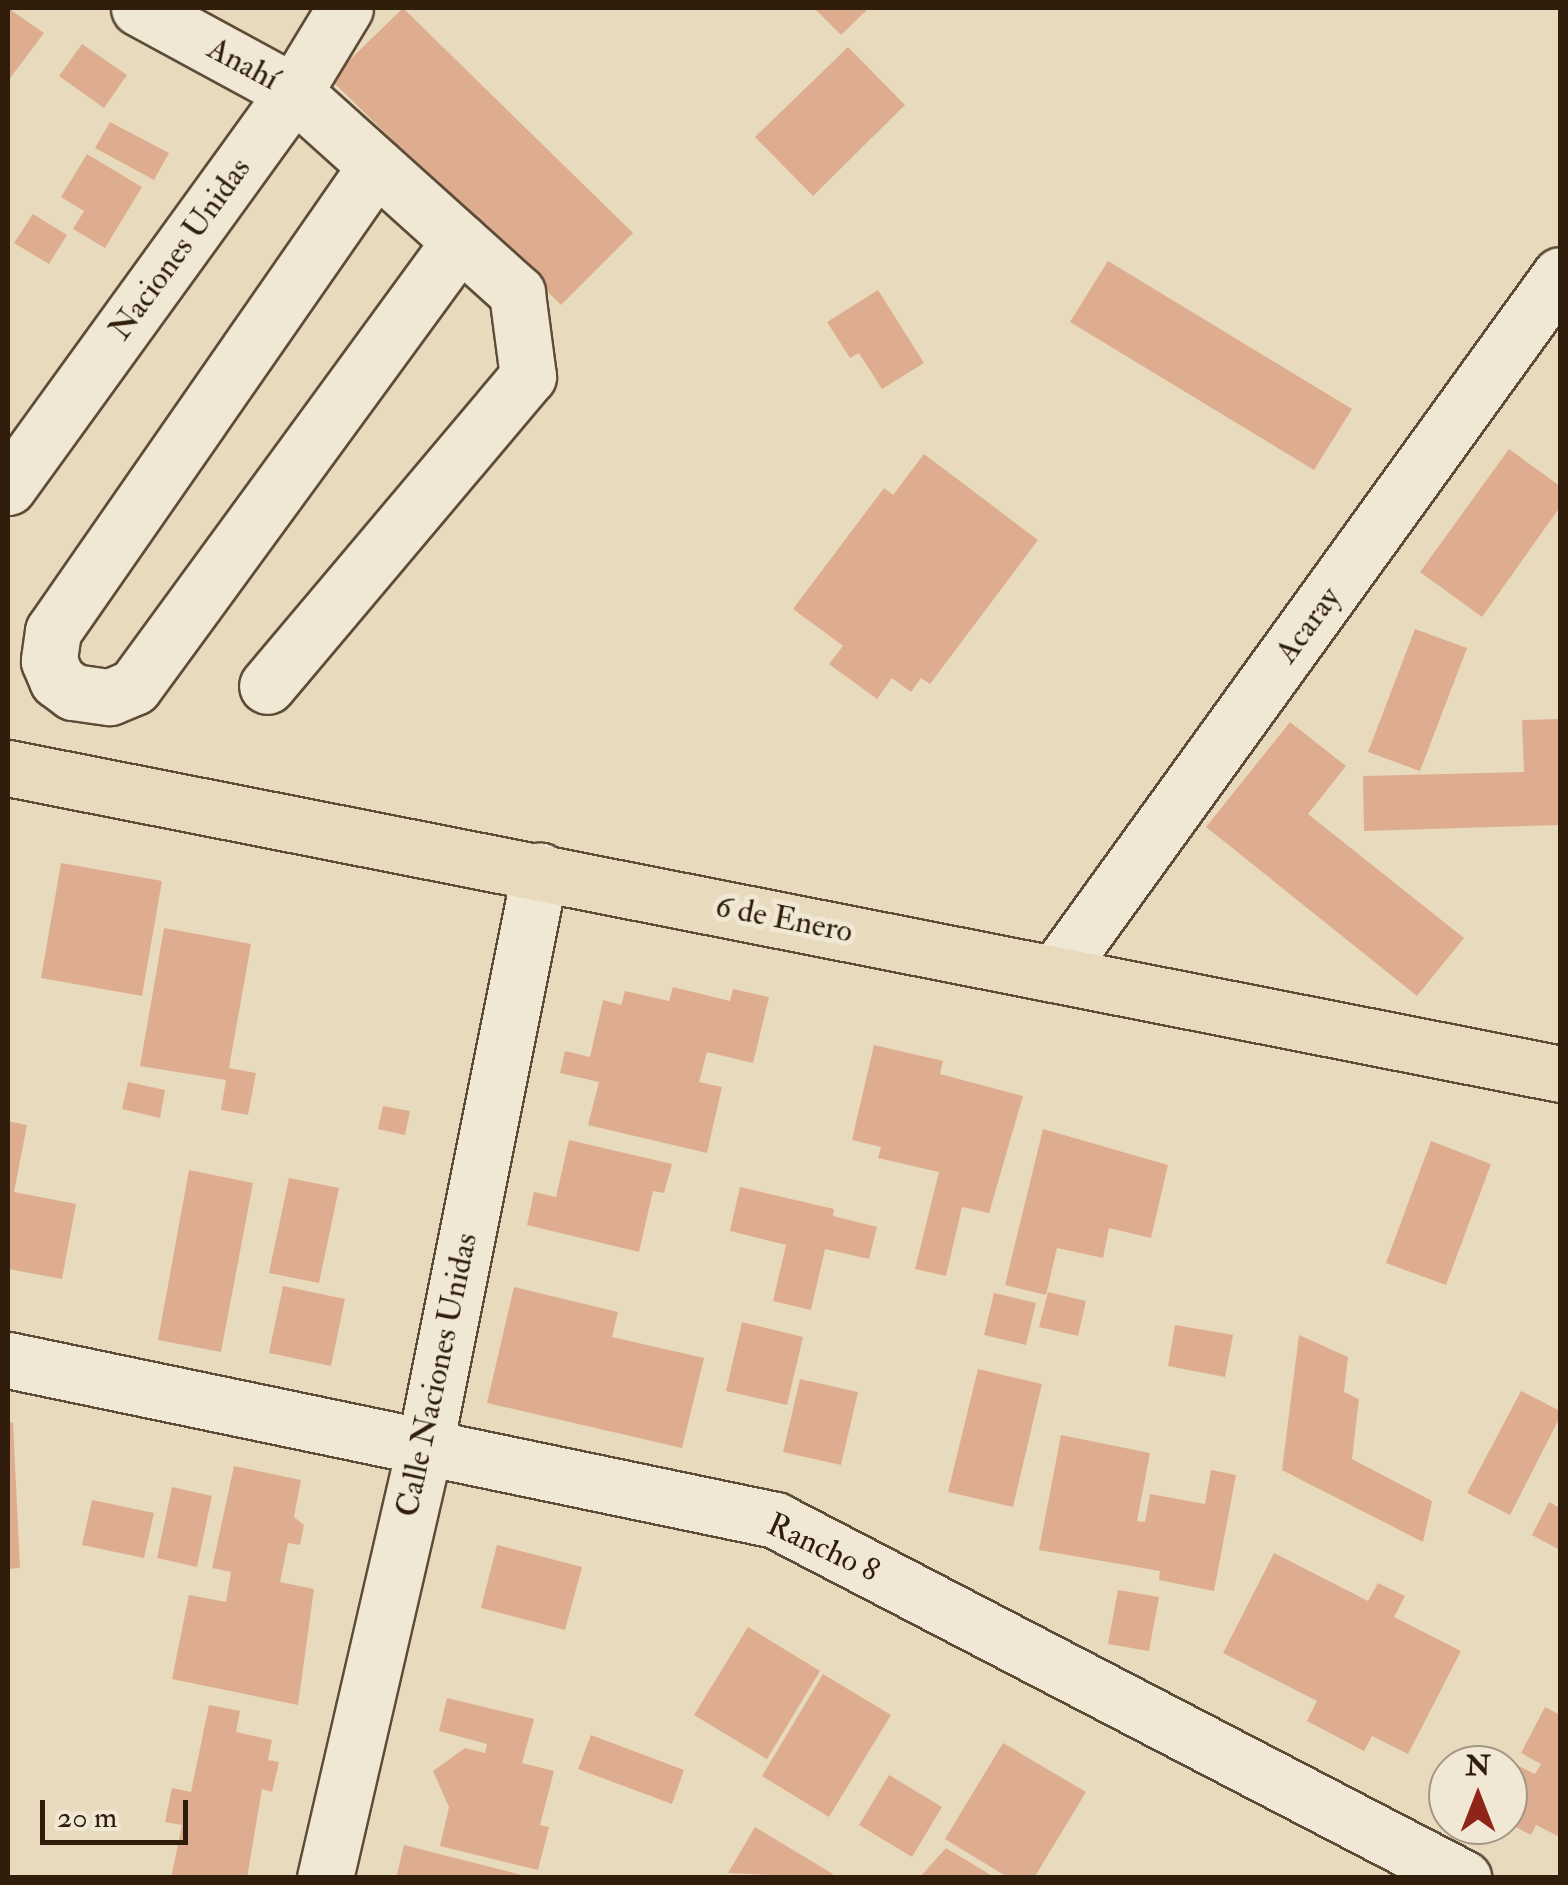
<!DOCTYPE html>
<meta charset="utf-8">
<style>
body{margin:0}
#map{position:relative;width:1568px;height:1885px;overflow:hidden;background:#e8dbbd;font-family:"IM FELL Double Pica",serif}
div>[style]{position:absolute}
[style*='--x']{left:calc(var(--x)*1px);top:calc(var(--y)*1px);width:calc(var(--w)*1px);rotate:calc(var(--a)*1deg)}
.building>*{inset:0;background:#dead90}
.roads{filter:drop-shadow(2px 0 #5e4c38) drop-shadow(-2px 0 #5e4c38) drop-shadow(0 2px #5e4c38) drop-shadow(0 -2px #5e4c38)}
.minor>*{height:55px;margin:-27.5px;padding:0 27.5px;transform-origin:27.5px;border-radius:27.5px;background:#f0e8d4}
.major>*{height:55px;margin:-27.5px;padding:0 27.5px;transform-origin:27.5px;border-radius:27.5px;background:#e8dbbd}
span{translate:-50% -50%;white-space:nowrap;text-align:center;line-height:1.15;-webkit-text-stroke:10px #f0e8d4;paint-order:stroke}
.street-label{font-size:32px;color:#301d0b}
.frame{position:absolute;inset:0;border:10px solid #301d0b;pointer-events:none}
.north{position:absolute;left:1428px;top:1745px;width:100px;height:100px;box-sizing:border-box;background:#f0e8d4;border:2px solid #a39784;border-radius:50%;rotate:0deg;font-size:28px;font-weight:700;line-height:40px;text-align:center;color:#301d0b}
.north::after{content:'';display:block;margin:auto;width:35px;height:45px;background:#8f2418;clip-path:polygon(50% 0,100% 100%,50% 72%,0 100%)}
.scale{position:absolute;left:40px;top:1800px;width:148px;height:45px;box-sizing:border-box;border:5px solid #301d0b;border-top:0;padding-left:12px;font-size:30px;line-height:35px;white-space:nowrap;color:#301d0b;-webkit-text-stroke:8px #f0e8d4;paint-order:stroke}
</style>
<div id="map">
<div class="building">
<i style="clip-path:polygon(8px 8px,44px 33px,8px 81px)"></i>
<i style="clip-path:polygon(403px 8px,633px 233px,561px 305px,330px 79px)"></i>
<i style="clip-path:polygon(814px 8px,869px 8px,841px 35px)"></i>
<i style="clip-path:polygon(82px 44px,127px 75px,104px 108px,59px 76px)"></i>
<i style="clip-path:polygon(848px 47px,905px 105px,813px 196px,755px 137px)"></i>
<i style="clip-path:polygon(110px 122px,169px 153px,154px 180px,95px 148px)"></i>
<i style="clip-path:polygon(87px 154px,142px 187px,105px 248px,73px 229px,84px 211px,61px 197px)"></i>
<i style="clip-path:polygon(33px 214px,67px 235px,49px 264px,14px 243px)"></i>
<i style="clip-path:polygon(1108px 261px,1352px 409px,1314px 470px,1070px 322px)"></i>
<i style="clip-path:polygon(878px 290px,924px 363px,882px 389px,859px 353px,850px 358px,827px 322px)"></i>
<i style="clip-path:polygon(1509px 449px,1560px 486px,1560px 507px,1482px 617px,1420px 572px)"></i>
<i style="clip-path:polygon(924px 454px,1038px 540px,930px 684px,921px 678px,911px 692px,892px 678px,877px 699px,829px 664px,843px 646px,793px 609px,884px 488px,893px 495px)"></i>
<i style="clip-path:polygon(1415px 629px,1467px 648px,1420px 771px,1368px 752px)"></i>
<i style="clip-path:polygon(1560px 719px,1560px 825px,1364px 831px,1363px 776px,1524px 772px,1522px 720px)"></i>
<i style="clip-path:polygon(1290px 722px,1346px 766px,1308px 814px,1464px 938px,1417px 996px,1206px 827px)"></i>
<i style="clip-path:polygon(61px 863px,162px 881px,142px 996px,41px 978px)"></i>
<i style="clip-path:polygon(164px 928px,251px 944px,229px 1068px,256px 1073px,248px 1115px,221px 1110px,226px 1080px,140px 1066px)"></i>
<i style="clip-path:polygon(673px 987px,730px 1001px,733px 989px,769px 997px,753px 1063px,707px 1052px,699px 1082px,722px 1087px,707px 1153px,588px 1125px,599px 1082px,560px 1073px,565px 1051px,590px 1057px,603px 1000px,621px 1005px,625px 991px,669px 1001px)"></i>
<i style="clip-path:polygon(874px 1045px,943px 1061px,940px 1074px,1023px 1096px,989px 1213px,962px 1207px,946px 1276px,915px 1269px,939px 1172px,878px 1158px,881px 1147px,852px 1140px)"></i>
<i style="clip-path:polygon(128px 1082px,165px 1090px,160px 1118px,122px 1109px)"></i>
<i style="clip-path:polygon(383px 1106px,410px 1111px,405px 1135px,378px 1129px)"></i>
<i style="clip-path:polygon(8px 1121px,27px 1125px,14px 1192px,76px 1204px,62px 1279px,8px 1269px)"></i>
<i style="clip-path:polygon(1043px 1129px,1168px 1165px,1151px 1238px,1109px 1228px,1103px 1258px,1057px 1248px,1046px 1295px,1005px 1285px)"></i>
<i style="clip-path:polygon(569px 1140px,672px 1164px,664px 1193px,653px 1191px,639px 1252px,527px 1225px,534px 1192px,556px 1197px)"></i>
<i style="clip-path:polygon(1431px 1141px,1491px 1164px,1446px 1285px,1386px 1263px)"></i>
<i style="clip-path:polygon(189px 1170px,253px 1183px,221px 1352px,158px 1340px)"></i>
<i style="clip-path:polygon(289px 1178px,339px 1188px,319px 1283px,269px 1273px)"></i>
<i style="clip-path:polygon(740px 1187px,834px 1209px,833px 1216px,877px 1227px,869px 1259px,825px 1249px,811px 1310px,773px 1301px,786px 1245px,730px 1231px)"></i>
<i style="clip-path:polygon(283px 1286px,345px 1299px,331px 1366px,269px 1353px)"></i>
<i style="clip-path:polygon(514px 1287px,618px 1312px,612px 1337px,704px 1358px,682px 1448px,487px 1403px)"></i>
<i style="clip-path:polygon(1048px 1292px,1086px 1301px,1078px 1336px,1039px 1327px)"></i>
<i style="clip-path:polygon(994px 1293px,1036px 1303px,1026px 1345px,984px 1335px)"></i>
<i style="clip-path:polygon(742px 1322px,803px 1337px,787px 1405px,726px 1391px)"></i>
<i style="clip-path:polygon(1175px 1325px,1233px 1335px,1225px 1377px,1168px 1366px)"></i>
<i style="clip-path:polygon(1299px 1335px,1348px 1357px,1344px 1392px,1359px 1399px,1352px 1459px,1432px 1501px,1423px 1542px,1282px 1470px)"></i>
<i style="clip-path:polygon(978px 1369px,1042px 1384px,1013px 1507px,948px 1492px)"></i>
<i style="clip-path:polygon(800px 1379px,858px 1392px,841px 1465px,783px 1452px)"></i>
<i style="clip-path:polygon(1521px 1391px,1560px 1411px,1560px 1417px,1510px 1515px,1467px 1493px)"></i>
<i style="clip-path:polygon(13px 1422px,20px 1568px,8px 1569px,8px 1423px)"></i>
<i style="clip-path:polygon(1061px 1435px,1150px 1453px,1137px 1521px,1145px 1522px,1150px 1494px,1205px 1504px,1211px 1470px,1236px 1475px,1214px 1591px,1159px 1580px,1160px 1571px,1039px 1550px)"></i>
<i style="clip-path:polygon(234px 1466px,301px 1480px,294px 1517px,304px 1525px,300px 1545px,288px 1543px,280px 1582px,314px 1589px,298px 1705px,172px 1679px,189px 1595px,226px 1602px,231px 1572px,212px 1568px)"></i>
<i style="clip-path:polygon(172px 1487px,212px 1496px,197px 1567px,157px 1558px)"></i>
<i style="clip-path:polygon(92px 1500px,154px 1513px,144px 1558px,82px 1545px)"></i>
<i style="clip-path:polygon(1549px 1502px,1560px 1508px,1560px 1550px,1532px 1535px)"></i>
<i style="clip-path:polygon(497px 1545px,582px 1567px,565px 1630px,481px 1608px)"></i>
<i style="clip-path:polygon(1274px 1553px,1368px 1601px,1378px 1583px,1405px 1596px,1394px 1617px,1461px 1651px,1408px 1754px,1372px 1736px,1364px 1751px,1307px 1721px,1317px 1701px,1223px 1653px)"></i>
<i style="clip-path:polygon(1118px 1590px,1159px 1597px,1149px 1651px,1108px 1644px)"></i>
<i style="clip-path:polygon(748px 1627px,820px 1671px,767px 1759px,694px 1715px)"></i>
<i style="clip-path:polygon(823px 1674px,891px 1715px,829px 1817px,762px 1776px)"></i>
<i style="clip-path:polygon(447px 1698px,534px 1719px,522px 1763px,554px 1771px,540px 1825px,549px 1827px,538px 1870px,440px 1846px,449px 1807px,433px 1771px,465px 1748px,485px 1753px,487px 1744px,439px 1731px)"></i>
<i style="clip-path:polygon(209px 1705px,240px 1711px,236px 1732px,272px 1740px,268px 1760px,279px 1762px,272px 1792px,262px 1789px,247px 1878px,171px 1878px,182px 1825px,165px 1822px,172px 1788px,191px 1792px)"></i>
<i style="clip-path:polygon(1545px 1707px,1560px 1715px,1560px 1837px,1536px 1825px,1531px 1835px,1508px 1823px,1508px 1777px,1515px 1764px,1535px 1774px,1541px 1764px,1521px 1753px)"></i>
<i style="clip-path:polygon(591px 1735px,684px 1770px,672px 1804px,578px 1769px)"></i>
<i style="clip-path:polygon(1003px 1743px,1086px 1792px,1034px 1878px,1009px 1878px,945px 1839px)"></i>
<i style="clip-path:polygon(889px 1775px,942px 1807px,912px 1857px,859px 1825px)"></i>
<i style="clip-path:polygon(755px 1827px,833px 1874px,831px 1878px,728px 1873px)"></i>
<i style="clip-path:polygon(404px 1845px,526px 1876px,526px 1878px,396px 1878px)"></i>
<i style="clip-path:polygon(946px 1848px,996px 1878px,919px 1878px)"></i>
</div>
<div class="roads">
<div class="minor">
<i style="--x:139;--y:8;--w:176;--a:28.5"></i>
<i style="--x:294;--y:92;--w:300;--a:42"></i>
<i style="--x:517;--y:293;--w:84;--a:82.5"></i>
<i style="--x:528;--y:376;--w:405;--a:130.1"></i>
<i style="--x:376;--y:166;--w:566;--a:124.78"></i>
<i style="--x:53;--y:631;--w:30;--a:98"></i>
<i style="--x:49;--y:661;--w:21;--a:67"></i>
<i style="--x:57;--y:680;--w:20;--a:37"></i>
<i style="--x:73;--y:692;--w:37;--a:8"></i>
<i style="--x:110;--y:697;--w:26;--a:-23"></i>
<i style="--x:134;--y:687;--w:552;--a:-53.84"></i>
<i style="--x:8;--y:487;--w:488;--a:-54.1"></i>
<i style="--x:294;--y:92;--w:98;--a:-58.7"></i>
<i style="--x:1055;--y:974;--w:862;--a:-54.15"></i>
<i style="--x:8;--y:1360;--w:784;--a:11.78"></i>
<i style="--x:775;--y:1520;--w:776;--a:27.49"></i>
<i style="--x:325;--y:1878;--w:439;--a:-77"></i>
<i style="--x:424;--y:1450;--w:591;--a:-78.69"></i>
</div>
<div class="major">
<i style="--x:8;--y:768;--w:1582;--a:11.15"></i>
</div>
</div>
<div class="street-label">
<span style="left:243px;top:64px;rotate:28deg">Anahí</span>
<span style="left:180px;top:249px;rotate:-54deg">Naciones Unidas</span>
<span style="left:1308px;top:625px;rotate:-54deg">Acaray</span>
<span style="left:784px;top:919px;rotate:11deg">6 de Enero</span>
<span style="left:437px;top:1375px;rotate:-78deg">Calle Naciones Unidas</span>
<span style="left:823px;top:1548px;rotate:25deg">Rancho 8</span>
</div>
<div class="frame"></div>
<div class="north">N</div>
<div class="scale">20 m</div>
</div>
